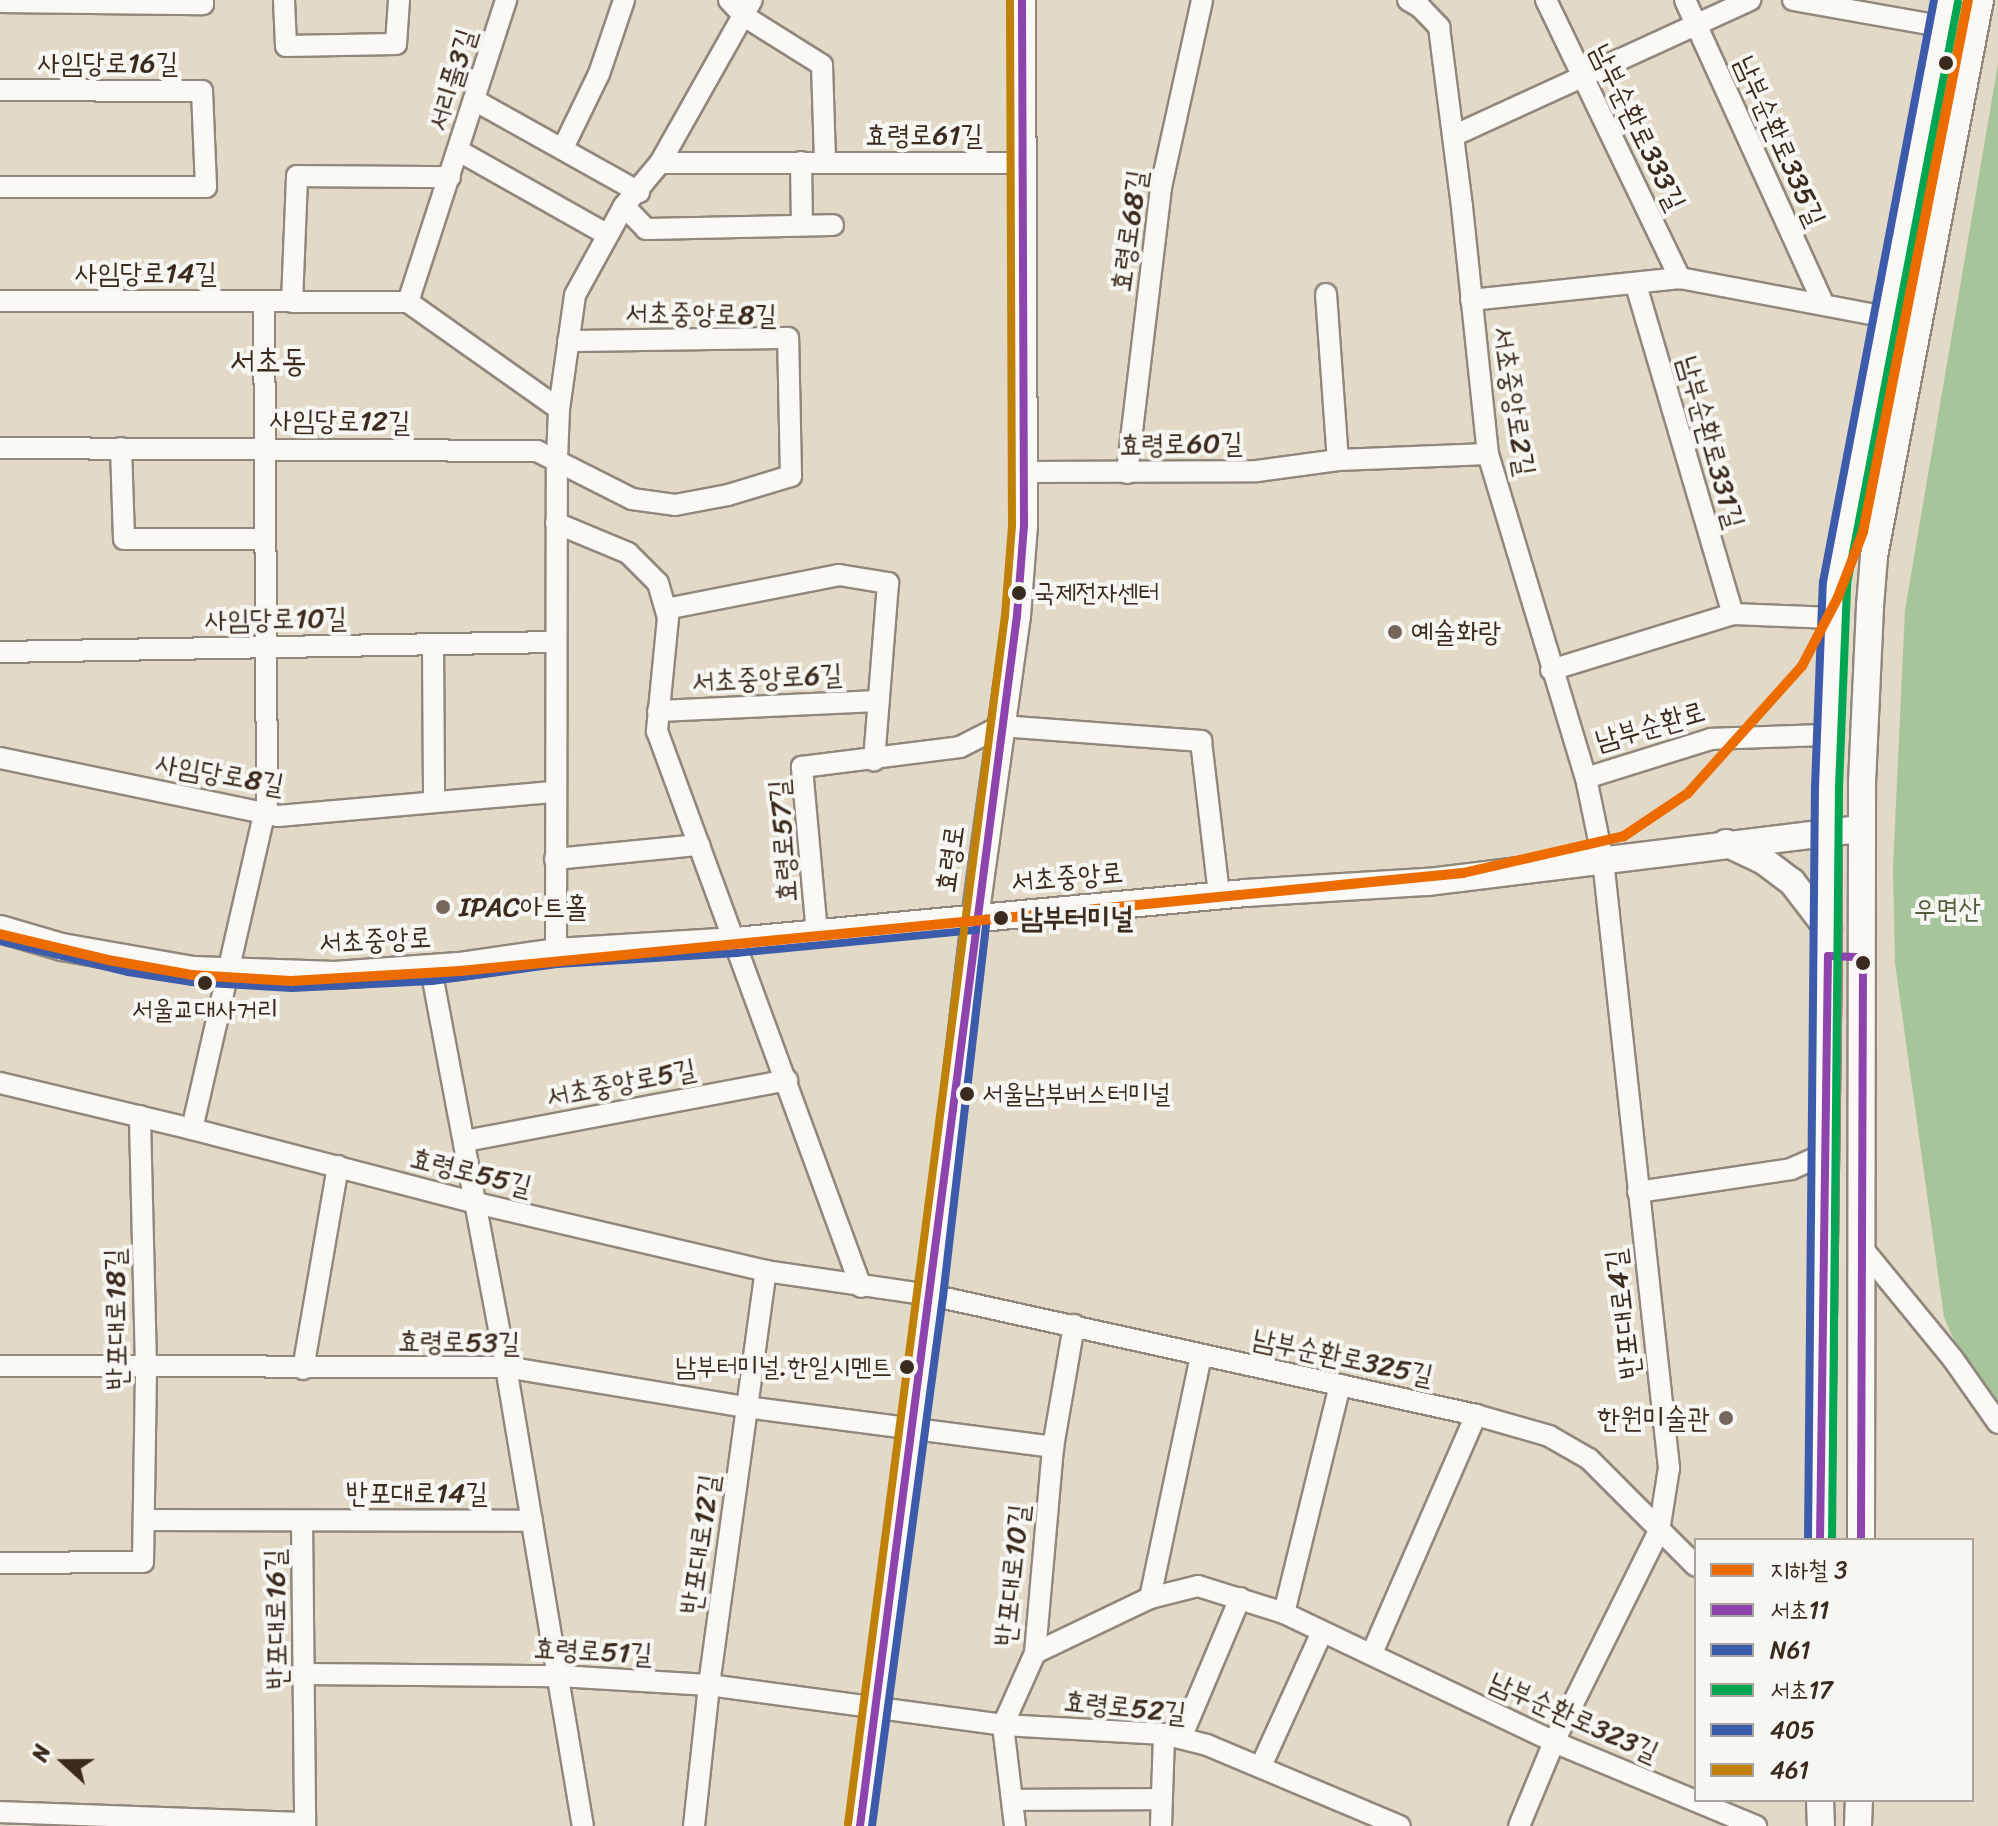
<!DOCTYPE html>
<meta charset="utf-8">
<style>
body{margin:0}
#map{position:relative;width:1998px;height:1826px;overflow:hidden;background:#e2d9c6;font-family:Sriracha,"Poor Story",sans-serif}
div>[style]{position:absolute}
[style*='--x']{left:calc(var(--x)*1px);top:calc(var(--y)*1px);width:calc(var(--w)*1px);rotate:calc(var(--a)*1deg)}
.forest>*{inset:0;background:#a6c59a}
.roads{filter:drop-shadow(2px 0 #90887c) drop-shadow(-2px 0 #90887c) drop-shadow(0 2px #90887c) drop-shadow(0 -2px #90887c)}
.minor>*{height:20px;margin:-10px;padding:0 10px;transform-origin:10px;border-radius:10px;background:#fbf9f6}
.major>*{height:26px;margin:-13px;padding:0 13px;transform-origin:13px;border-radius:13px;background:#fbf9f6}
.bus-1>*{height:8px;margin:-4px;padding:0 4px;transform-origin:4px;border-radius:4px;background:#8e44ad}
.bus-2>*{height:8px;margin:-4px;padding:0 4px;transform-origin:4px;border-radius:4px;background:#3d5bab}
.bus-3>*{height:8px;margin:-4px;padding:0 4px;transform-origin:4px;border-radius:4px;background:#00a651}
.bus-4>*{height:8px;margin:-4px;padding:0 4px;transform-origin:4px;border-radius:4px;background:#3d5bab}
.bus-5>*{height:8px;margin:-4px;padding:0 4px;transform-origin:4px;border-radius:4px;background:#bf8109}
.metro-1>*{height:10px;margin:-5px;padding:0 5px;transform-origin:5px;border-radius:5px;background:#ed6c00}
.dots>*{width:22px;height:22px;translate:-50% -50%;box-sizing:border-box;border:4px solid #f6f6f2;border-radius:50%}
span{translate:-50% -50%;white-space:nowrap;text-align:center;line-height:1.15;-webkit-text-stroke:8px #f6f6f2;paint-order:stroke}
.bus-label{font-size:26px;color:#3b2a1e}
.left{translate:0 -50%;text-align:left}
.right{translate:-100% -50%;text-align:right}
.street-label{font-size:28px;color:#3b2a1e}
.poi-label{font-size:28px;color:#3b2a1e}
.park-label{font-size:28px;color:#545c3e}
.stop-label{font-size:28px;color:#3b2a1e;font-weight:700}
.quarter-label{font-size:32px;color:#3b2a1e}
.legend{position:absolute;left:1694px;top:1538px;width:280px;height:264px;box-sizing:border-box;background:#f6f6f2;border:2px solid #aba49d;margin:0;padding:10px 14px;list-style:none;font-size:24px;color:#3b2a1e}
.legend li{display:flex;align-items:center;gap:16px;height:40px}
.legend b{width:40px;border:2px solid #aba49d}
.north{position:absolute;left:24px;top:1722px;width:80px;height:80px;-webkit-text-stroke:6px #f6f6f2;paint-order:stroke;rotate:291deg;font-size:22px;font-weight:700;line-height:32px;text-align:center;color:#3b2a1e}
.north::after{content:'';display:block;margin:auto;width:28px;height:36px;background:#3b2a1e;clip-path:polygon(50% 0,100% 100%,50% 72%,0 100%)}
</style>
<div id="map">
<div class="forest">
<i style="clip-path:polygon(1998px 64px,1998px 1401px,1961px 1357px,1944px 1317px,1895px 963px,1893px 868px,1905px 610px)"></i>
</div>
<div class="roads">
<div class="minor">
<i style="--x:284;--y:0;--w:46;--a:87.5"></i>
<i style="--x:286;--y:46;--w:110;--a:-1"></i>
<i style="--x:396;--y:44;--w:44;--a:-86.1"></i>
<i style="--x:729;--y:0;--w:22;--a:47"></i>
<i style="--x:744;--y:16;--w:92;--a:32.1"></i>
<i style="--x:822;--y:65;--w:97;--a:88.2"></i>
<i style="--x:1408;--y:0;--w:14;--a:30"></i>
<i style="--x:1420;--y:7;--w:28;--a:46"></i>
<i style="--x:1439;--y:27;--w:181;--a:82.7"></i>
<i style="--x:1462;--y:207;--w:248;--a:84"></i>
<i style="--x:1488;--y:454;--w:338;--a:73.2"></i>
<i style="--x:1586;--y:778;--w:84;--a:78.3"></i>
<i style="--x:1603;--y:860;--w:612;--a:83.8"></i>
<i style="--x:1669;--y:1468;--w:64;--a:99"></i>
<i style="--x:1659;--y:1531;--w:236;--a:116.5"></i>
<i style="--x:1554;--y:1742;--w:91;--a:112.6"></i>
<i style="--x:1546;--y:0;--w:309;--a:64.3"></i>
<i style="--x:1685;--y:0;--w:335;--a:65.5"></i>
<i style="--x:1793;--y:0;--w:150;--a:10"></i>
<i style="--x:0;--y:2;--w:203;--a:0.6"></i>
<i style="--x:203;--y:4;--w:4;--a:-90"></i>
<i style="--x:0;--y:90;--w:202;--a:0.3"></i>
<i style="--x:202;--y:91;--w:96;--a:87.6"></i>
<i style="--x:206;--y:187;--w:206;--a:180"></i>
<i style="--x:476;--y:101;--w:187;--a:29.2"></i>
<i style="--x:1453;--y:136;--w:327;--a:-24.6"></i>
<i style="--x:563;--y:148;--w:82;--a:-64.1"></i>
<i style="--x:599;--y:74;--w:78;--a:-71.3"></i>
<i style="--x:459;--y:151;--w:171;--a:29.4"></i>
<i style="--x:801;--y:162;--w:63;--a:89.1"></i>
<i style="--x:660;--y:163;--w:362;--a:0"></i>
<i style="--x:624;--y:206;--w:32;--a:46"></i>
<i style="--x:646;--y:229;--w:187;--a:-1.2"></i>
<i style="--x:1636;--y:285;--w:343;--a:73.6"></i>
<i style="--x:1326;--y:294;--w:166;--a:85.9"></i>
<i style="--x:1471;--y:300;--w:210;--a:-6"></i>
<i style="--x:1680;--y:278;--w:210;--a:10.7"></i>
<i style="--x:0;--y:301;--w:408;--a:0.1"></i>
<i style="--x:292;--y:302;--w:126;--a:-87.7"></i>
<i style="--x:297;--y:176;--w:153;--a:0.4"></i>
<i style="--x:408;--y:302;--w:318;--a:-72"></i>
<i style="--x:408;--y:302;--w:185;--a:35.3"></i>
<i style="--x:0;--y:448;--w:537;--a:0.32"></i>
<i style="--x:537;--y:451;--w:106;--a:26.8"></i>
<i style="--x:632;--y:499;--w:43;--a:7.9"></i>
<i style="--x:675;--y:505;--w:54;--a:-10.7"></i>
<i style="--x:728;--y:495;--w:66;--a:-16.8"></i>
<i style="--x:791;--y:476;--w:138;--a:-91.2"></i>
<i style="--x:788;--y:338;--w:220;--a:179.2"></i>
<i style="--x:121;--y:448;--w:91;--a:88.1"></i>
<i style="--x:124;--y:539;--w:141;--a:0"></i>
<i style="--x:1023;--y:472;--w:234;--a:-0.2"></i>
<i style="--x:1257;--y:471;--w:82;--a:-7.7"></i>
<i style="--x:1338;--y:460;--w:150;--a:-2.3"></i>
<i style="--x:1127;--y:473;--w:288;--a:-83.2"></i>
<i style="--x:1161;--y:187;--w:191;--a:-77.6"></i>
<i style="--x:556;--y:523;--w:78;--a:22.6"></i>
<i style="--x:628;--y:553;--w:42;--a:45"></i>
<i style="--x:658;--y:583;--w:36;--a:74"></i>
<i style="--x:668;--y:618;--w:114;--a:95.6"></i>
<i style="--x:657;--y:731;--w:592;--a:69.85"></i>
<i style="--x:666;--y:609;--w:176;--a:-11.1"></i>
<i style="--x:839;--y:575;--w:50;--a:9.3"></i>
<i style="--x:888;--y:583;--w:178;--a:94.5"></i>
<i style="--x:433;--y:645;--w:157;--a:89.6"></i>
<i style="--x:0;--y:652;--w:554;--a:-1.03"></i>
<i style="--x:1551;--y:670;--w:190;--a:-17.1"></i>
<i style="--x:1733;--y:614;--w:100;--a:2.3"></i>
<i style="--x:658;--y:711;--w:221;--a:-2.6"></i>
<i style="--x:0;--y:758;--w:284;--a:11.8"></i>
<i style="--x:278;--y:816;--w:278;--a:-5"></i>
<i style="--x:1586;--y:778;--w:131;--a:-17.3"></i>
<i style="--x:1711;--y:739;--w:117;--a:-2"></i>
<i style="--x:555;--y:859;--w:145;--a:-5.6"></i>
<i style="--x:817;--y:933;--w:167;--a:-95.2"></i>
<i style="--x:802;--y:767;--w:159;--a:-7.2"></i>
<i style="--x:960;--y:747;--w:46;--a:-27.1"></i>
<i style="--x:1001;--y:726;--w:201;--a:4.3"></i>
<i style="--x:1201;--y:741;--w:155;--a:83.3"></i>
<i style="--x:556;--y:952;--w:493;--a:-89.9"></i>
<i style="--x:557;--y:459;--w:50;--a:-87.7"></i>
<i style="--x:559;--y:409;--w:115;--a:-82"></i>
<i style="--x:575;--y:295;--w:102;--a:-61.2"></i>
<i style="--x:624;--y:206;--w:56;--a:-50.1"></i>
<i style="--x:660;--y:163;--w:187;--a:-60.6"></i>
<i style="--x:431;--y:969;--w:405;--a:79.3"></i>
<i style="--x:506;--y:1367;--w:465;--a:80.5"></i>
<i style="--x:0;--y:1083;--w:197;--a:13.5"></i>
<i style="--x:192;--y:1129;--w:289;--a:14.6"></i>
<i style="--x:472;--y:1202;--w:302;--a:13.2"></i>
<i style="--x:766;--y:1271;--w:167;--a:8.3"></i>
<i style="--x:931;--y:1295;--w:558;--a:12.42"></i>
<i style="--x:1476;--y:1415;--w:76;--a:16"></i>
<i style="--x:1549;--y:1436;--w:46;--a:29.9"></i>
<i style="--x:1589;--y:1459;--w:151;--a:45"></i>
<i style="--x:192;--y:1129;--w:335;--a:-77.1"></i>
<i style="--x:267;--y:802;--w:500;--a:-90.34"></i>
<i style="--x:465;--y:1141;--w:328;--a:-10.7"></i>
<i style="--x:1638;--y:1192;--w:155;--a:-8.5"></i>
<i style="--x:1791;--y:1169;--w:36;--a:-24"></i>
<i style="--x:1863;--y:1249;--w:142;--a:50.7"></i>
<i style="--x:1953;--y:1359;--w:78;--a:54.9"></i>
<i style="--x:0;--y:1366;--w:506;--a:0.11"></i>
<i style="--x:506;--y:1367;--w:243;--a:9.5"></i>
<i style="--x:746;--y:1407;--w:310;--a:7.4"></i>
<i style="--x:303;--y:1369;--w:206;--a:-80.2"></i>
<i style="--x:144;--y:1520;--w:388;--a:0.1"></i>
<i style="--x:302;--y:1522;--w:304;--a:89.4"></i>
<i style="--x:0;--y:1563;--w:143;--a:-0.4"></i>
<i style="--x:143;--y:1562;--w:196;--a:-89.1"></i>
<i style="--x:146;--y:1366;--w:250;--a:-91.4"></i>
<i style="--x:1150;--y:1598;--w:248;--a:-78.1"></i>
<i style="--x:1284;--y:1613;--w:235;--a:-76.2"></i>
<i style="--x:1035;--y:1653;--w:127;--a:-25.6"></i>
<i style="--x:1150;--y:1598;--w:49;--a:-14"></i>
<i style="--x:1198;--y:1586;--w:90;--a:17.4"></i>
<i style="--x:1284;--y:1613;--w:299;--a:25.5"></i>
<i style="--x:1554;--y:1742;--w:219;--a:22.6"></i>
<i style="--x:1372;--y:1653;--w:260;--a:-66.4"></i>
<i style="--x:305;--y:1674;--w:254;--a:0.5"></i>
<i style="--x:559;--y:1676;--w:150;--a:3.4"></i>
<i style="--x:709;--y:1685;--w:297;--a:7.7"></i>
<i style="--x:1003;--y:1725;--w:161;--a:3.2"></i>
<i style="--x:1164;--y:1734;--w:44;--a:14.3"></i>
<i style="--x:1207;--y:1745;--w:209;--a:22.8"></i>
<i style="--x:1181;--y:1738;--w:152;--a:-67.1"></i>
<i style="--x:1261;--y:1766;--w:147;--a:-65.5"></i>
<i style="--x:1012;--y:1800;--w:149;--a:-0.4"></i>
<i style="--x:0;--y:1812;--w:305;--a:2.1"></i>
<i style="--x:694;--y:1826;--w:142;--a:-83.9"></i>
<i style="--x:709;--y:1685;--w:418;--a:-82.2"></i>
<i style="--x:1015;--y:1826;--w:102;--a:-96.8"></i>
<i style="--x:1003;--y:1725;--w:79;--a:-66"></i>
<i style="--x:1035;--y:1653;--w:207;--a:-85"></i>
<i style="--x:1053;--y:1447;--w:124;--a:-80.2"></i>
<i style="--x:1161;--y:1826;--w:92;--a:-88.1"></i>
</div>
<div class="major">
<i style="--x:1726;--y:843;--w:42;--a:25.3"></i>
<i style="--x:1764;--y:861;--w:35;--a:37"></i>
<i style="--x:1792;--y:882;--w:59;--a:52.5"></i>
<i style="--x:0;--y:929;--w:65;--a:16.2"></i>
<i style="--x:62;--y:947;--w:133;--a:10"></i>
<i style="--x:193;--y:970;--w:142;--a:2"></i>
<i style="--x:335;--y:975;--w:124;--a:-4.2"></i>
<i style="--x:459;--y:966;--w:98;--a:-8.2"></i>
<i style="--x:556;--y:952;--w:180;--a:-3.5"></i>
<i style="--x:736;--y:941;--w:512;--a:-5.38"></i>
<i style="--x:1246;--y:893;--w:182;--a:-3.5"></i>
<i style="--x:1428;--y:882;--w:437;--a:-7"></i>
<i style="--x:1820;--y:1540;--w:584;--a:-89.22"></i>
<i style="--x:1828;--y:956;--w:169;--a:-90.3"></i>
<i style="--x:1827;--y:787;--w:204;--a:-87.8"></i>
<i style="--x:1835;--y:583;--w:593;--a:-79.22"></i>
<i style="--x:1861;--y:1540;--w:757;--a:-89.92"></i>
<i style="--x:1862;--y:783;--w:177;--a:-87.4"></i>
<i style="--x:1870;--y:606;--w:50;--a:-85.4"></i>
<i style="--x:1874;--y:556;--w:566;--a:-79.21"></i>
<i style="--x:1820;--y:1800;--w:26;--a:88"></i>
<i style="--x:860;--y:1826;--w:536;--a:-82.38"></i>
<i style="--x:931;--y:1295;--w:380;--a:-83.3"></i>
<i style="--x:975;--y:918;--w:305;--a:-82.1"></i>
<i style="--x:1017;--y:616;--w:90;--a:-85.6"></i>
<i style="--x:1024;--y:526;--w:526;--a:-90.22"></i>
<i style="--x:1858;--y:1826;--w:26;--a:-88"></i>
</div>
</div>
<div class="bus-1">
<i style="--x:1820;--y:1540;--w:584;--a:-89.22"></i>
<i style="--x:1828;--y:956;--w:35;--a:2"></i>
<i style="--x:1863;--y:957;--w:583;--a:90.2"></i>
<i style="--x:860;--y:1826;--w:1220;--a:-82.61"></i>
<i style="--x:1017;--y:616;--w:90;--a:-85.6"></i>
<i style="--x:1024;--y:526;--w:526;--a:-90.22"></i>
</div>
<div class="bus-2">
<i style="--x:0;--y:941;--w:132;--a:13.6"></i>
<i style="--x:128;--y:972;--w:65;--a:8.9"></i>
<i style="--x:192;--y:982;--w:100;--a:3.4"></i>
<i style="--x:292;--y:988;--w:140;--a:-2.9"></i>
<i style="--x:432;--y:981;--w:126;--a:-7.7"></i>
<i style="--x:557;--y:964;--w:180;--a:-3.5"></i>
<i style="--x:737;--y:953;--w:240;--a:-5.5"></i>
<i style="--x:872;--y:1826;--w:534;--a:-82.36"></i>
<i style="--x:943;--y:1297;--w:381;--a:-83.4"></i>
</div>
<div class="bus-3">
<i style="--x:1832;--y:1540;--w:753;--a:-89.47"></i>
<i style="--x:1839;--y:787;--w:203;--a:-87.7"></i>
<i style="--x:1847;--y:584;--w:592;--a:-79.2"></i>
</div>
<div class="bus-4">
<i style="--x:1808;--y:1540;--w:753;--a:-89.47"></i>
<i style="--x:1815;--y:787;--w:205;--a:-87.8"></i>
<i style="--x:1823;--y:582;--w:592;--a:-79.2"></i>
</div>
<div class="bus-5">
<i style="--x:848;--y:1824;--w:1219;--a:-82.6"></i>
<i style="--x:1005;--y:615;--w:89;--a:-85.5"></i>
<i style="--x:1012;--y:526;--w:526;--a:-90.22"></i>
</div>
<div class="metro-1">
<i style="--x:0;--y:934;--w:111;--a:13.5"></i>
<i style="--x:108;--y:960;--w:85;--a:10.1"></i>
<i style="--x:192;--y:975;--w:99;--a:3.5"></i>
<i style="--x:291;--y:981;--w:169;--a:-3.4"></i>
<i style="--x:460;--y:971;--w:1008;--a:-5.58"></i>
<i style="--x:1463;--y:873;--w:165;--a:-12.9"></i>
<i style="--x:1624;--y:836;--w:77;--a:-33.9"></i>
<i style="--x:1688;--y:793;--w:171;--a:-48.1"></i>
<i style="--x:1802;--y:666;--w:78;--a:-62.4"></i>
<i style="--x:1838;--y:597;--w:70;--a:-69"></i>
<i style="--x:1863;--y:532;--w:542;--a:-78.84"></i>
</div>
<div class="dots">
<i style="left:1946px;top:63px;background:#3b2a1e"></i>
<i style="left:1019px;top:593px;background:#3b2a1e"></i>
<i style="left:1395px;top:632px;background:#756759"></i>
<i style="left:443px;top:907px;background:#756759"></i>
<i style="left:1001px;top:918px;background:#3b2a1e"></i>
<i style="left:1863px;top:963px;background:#3b2a1e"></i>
<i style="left:205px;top:983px;background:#3b2a1e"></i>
<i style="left:967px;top:1094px;background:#3b2a1e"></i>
<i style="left:907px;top:1367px;background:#3b2a1e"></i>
<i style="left:1726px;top:1418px;background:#756759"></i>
</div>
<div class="bus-label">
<span class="left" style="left:1034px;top:593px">국제전자센터</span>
<span style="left:205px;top:1010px">서울교대사거리</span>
<span class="left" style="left:982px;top:1094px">서울남부버스터미널</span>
<span class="right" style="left:892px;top:1367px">남부터미널.한일시멘트</span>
</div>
<div class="street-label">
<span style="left:108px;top:63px">사임당로16길</span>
<span style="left:452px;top:80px;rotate:-73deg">서리풀3길</span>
<span style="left:1638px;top:127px;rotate:64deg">남부순환로333길</span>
<span style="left:924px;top:135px">효령로61길</span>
<span style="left:1780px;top:141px;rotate:66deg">남부순환로335길</span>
<span style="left:1129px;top:231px;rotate:-82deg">효령로68길</span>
<span style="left:146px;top:273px">사임당로14길</span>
<span style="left:701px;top:314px;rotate:1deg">서초중앙로8길</span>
<span style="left:1514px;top:401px;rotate:81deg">서초중앙로2길</span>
<span style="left:340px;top:421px;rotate:1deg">사임당로12길</span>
<span style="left:1711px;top:442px;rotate:74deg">남부순환로331길</span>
<span style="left:1181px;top:444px;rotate:-1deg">효령로60길</span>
<span style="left:276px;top:619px;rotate:-1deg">사임당로10길</span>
<span style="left:767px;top:678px;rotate:-3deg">서초중앙로6길</span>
<span style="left:1650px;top:726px;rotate:-16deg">남부순환로</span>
<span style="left:220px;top:774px;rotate:10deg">사임당로8길</span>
<span style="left:783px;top:841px;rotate:-94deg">효령로57길</span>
<span style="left:950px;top:859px;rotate:-82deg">효령로</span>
<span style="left:1067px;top:877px;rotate:-5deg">서초중앙로</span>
<span style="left:375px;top:940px;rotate:-3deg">서초중앙로</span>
<span style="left:621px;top:1083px;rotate:-11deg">서초중앙로5길</span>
<span style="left:471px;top:1172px;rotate:14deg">효령로55길</span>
<span style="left:1623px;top:1314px;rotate:-97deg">반포대로4길</span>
<span style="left:116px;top:1319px;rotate:-91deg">반포대로18길</span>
<span style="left:459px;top:1342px;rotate:1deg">효령로53길</span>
<span style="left:1343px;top:1357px;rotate:12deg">남부순환로325길</span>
<span style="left:417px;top:1493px">반포대로14길</span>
<span style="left:700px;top:1544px;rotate:-82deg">반포대로12길</span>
<span style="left:1012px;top:1575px;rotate:-84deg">반포대로10길</span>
<span style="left:276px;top:1619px;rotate:-91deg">반포대로16길</span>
<span style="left:593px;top:1651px;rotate:3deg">효령로51길</span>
<span style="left:1125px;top:1707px;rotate:6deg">효령로52길</span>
<span style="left:1574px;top:1717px;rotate:24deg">남부순환로323길</span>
</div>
<div class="poi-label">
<span class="left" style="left:1411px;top:632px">예술화랑</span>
<span class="left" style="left:459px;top:907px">IPAC아트홀</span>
<span class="right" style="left:1710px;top:1418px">한원미술관</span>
</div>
<div class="park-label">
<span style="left:1947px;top:909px">우면산</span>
</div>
<div class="stop-label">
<span class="left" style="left:1020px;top:918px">남부터미널</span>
</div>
<div class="quarter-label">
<span style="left:268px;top:361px">서초동</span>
</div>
<ul class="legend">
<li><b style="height:10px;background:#ed6c00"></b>지하철 3</li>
<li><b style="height:10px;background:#8e44ad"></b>서초11</li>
<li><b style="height:10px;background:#3d5bab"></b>N61</li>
<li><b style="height:10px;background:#00a651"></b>서초17</li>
<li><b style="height:10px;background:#3d5bab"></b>405</li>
<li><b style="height:10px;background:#bf8109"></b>461</li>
</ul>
<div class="north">N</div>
</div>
